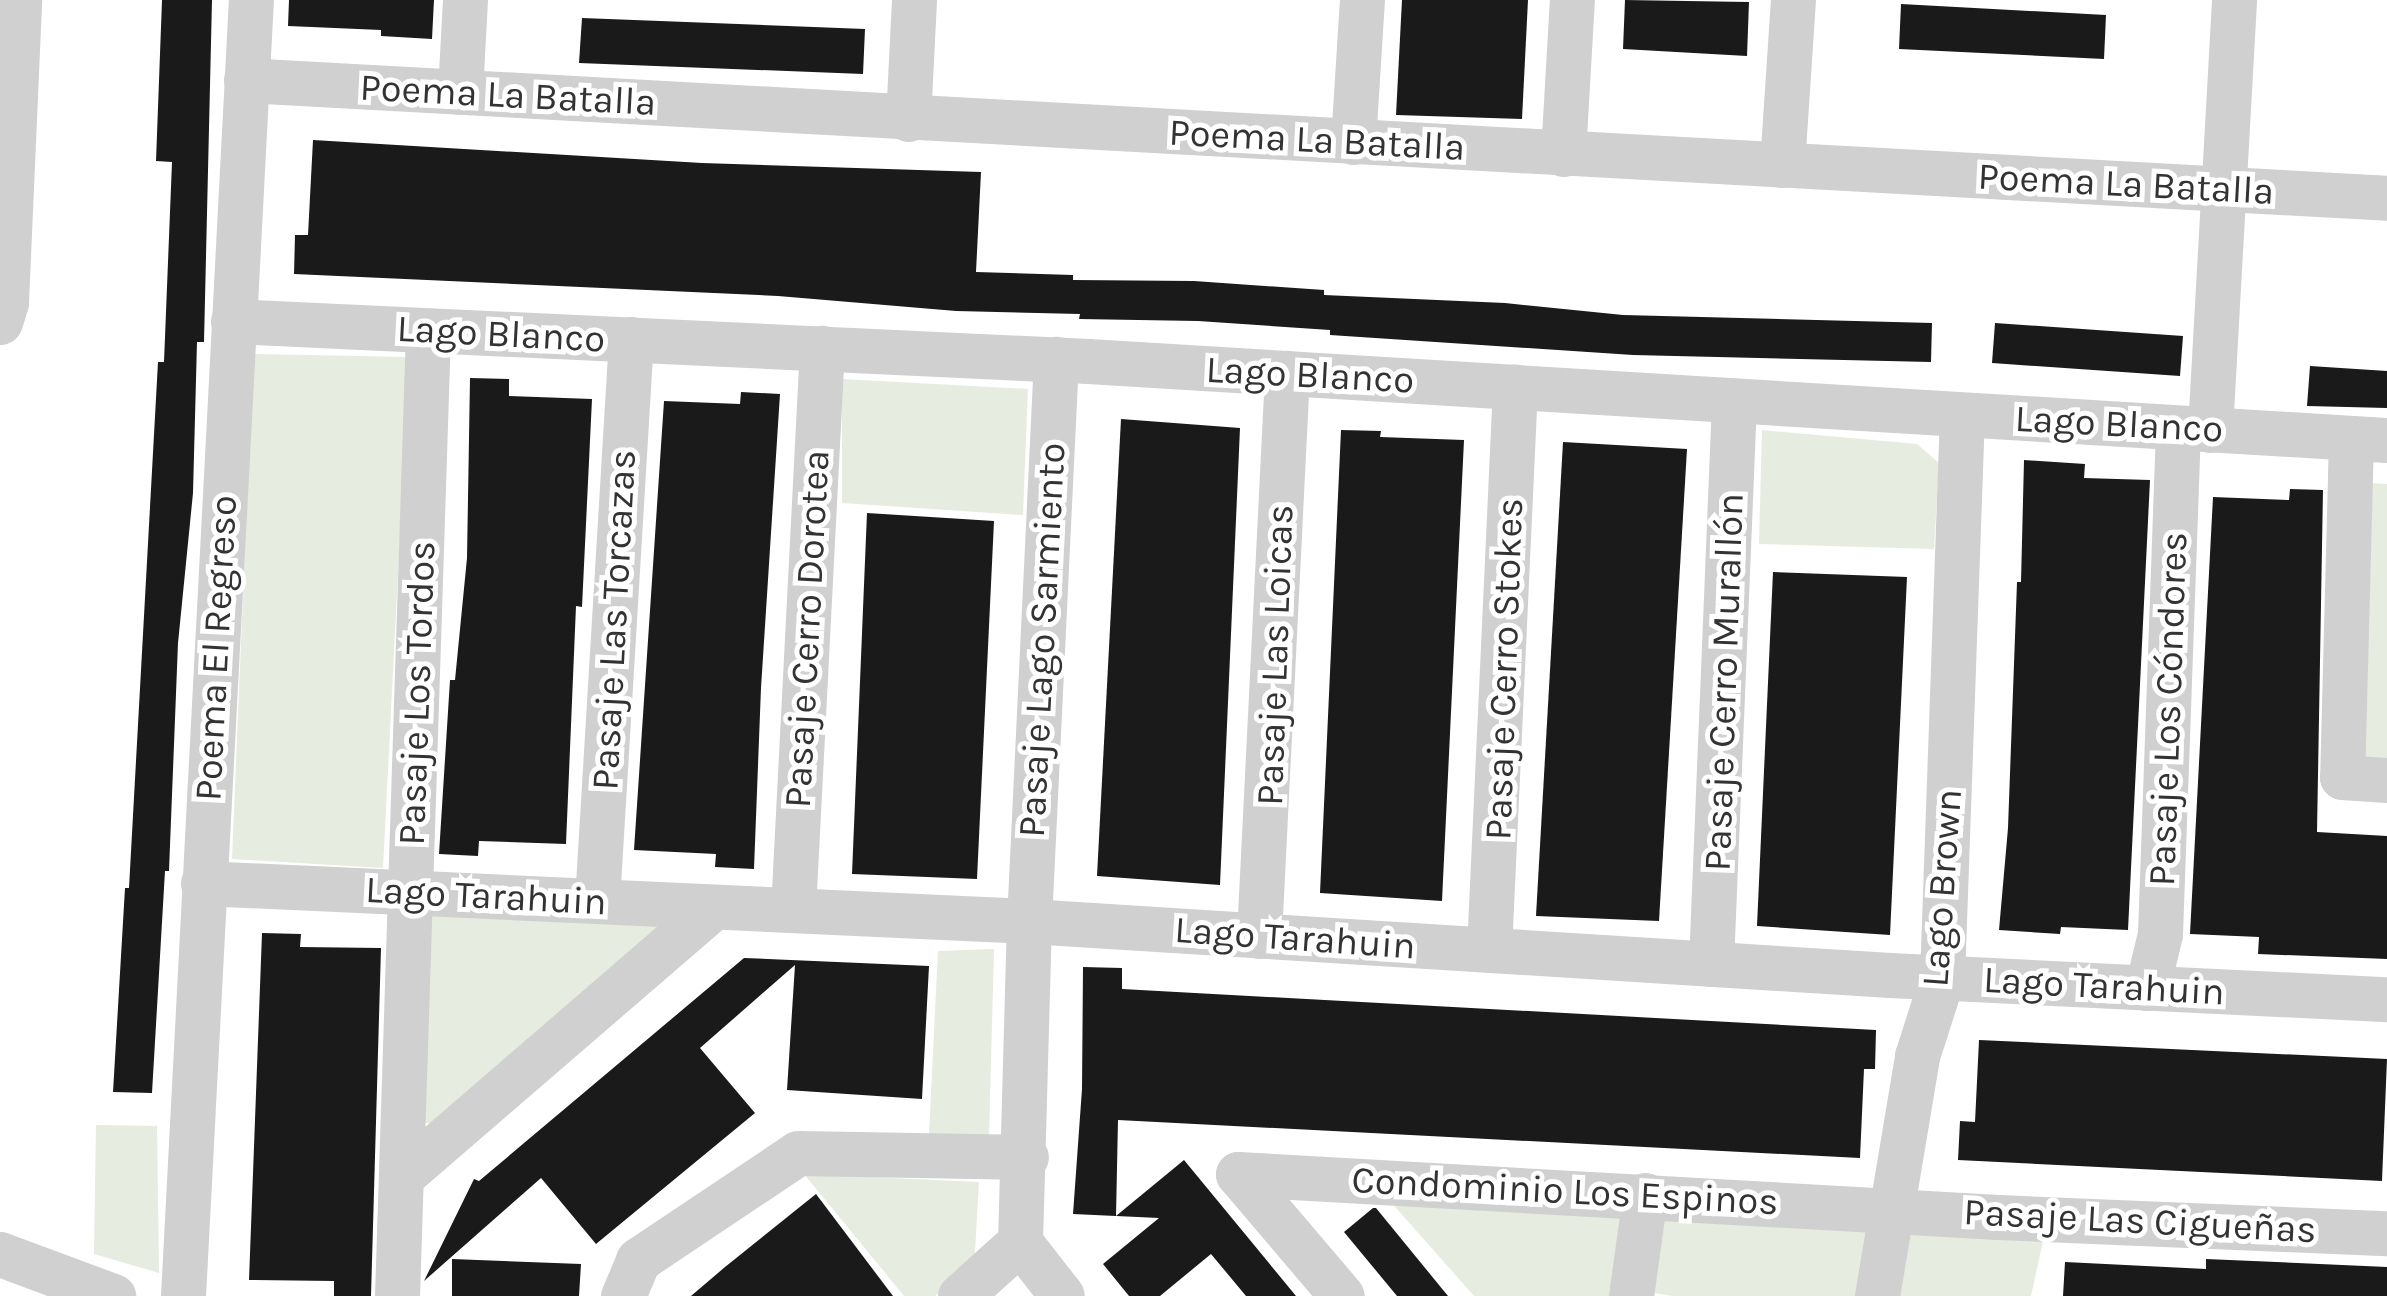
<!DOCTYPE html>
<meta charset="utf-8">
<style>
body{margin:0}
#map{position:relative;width:2387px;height:1296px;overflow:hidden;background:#fff;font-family:Karla,sans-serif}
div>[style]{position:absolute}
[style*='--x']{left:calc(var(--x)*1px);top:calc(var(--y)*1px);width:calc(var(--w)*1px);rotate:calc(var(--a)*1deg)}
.green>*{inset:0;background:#e6ecdf}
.building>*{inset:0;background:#1a1a1a}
.street>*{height:45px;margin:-22.5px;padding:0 22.5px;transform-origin:22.5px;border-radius:22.5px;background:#d0d0d0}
span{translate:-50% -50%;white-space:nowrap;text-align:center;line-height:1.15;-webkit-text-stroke:10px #fff;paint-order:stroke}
.street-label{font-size:38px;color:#333}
</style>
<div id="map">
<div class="green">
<i style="clip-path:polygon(253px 354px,409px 357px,383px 868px,232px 859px)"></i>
<i style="clip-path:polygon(842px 379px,1028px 389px,1023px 515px,842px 503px)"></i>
<i style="clip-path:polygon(1762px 430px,1917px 444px,1939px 463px,1934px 549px,1759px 544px)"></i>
<i style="clip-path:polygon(2369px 483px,2387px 484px,2387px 764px,2356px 763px)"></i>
<i style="clip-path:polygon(420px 908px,671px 921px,436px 1124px,408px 1121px)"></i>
<i style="clip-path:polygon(994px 949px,989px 1136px,929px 1134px,938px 951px)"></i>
<i style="clip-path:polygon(96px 1125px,157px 1126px,159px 1273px,94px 1254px)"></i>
<i style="clip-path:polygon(804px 1174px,979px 1182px,974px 1269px,935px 1296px,904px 1296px)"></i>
<i style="clip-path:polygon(1390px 1201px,2045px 1232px,2031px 1296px,1673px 1296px,1620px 1288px,1618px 1296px,1474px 1296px)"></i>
</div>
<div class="building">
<i style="clip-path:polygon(162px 0,212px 0,204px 342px,197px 342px,193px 493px,178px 643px,169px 871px,165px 871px,152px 1093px,113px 1092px,125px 888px,129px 888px,158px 362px,164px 362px,172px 162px,156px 161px)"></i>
<i style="clip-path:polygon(289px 0,434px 0,432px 39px,381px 36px,381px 30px,288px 26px)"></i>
<i style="clip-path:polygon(1402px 0,1528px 0,1522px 119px,1396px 115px)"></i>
<i style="clip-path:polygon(1625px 0,1749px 2px,1747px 56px,1623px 49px)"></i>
<i style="clip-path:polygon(1901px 4px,2106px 15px,2104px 59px,1899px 49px)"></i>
<i style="clip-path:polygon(582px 18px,865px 29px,863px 74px,579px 63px)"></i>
<i style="clip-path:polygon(313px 140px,702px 163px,981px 172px,976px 272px,1073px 275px,1073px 280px,1194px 281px,1324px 290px,1324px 295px,1505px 303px,1623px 315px,1932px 323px,1931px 362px,1633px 355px,1330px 335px,1330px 330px,1198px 321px,1079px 319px,1080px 314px,956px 311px,778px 296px,294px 274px,295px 235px,308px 235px)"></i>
<i style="clip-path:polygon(1995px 323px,2183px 336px,2180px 376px,1992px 363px)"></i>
<i style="clip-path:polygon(2310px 366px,2387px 371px,2387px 408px,2307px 406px)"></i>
<i style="clip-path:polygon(470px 378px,509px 379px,509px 396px,592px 399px,582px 607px,576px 606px,566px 844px,479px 841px,478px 856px,439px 854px,450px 680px,455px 680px,467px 558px)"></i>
<i style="clip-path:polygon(741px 392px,780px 394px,761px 688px,754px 869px,715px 867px,716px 854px,634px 850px,664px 401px,740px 404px)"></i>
<i style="clip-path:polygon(1121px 419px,1240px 428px,1220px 885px,1097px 876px)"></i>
<i style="clip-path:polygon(1341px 430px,1381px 431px,1380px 437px,1464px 440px,1442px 901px,1320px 893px)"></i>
<i style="clip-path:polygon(1563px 442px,1687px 449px,1659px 921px,1536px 916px)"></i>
<i style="clip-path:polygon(2024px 460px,2085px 464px,2084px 478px,2150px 480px,2128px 930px,2061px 927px,2060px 934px,1999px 930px,2008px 828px,2017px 582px,2021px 582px)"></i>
<i style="clip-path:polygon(2290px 489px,2323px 490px,2317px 832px,2387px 836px,2387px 959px,2258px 954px,2259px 937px,2190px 934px,2213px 497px,2289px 500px)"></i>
<i style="clip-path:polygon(867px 513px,994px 521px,977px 879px,852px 874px)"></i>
<i style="clip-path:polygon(1773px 572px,1907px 577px,1890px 935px,1757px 926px)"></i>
<i style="clip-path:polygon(262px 933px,301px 934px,300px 947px,381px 948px,371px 1296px,334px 1296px,334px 1281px,249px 1280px)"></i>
<i style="clip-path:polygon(744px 958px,929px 966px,922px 1099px,787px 1090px,795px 965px,700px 1048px,755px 1113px,596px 1244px,541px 1178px,424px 1281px,474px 1179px,479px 1181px)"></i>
<i style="clip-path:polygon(1083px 967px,1122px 968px,1122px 989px,1876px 1030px,1875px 1069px,1864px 1069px,1860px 1158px,1118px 1120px,1116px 1216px,1184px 1160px,1296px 1296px,1246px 1296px,1211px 1254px,1160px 1296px,1129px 1296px,1103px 1264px,1159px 1218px,1073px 1214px,1082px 1089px)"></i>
<i style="clip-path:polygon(1979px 1040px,2387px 1059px,2382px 1181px,1958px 1160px,1960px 1121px,1975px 1122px)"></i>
<i style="clip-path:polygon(816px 1194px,893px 1296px,691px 1296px,725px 1267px)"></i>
<i style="clip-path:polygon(1373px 1208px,1376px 1208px,1448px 1296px,1397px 1296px,1344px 1232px)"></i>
<i style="clip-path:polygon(452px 1259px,581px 1264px,579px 1296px,452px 1296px)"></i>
<i style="clip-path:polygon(2206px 1259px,2387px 1267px,2387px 1296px,2063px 1296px,2065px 1262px,2206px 1269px)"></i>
</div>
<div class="street">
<i style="--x:246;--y:80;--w:2144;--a:3.15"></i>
<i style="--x:460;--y:92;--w:92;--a:-86.9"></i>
<i style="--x:908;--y:119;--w:119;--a:-87.1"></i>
<i style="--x:1353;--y:142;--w:142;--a:-86.4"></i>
<i style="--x:1563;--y:154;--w:154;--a:-86.7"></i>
<i style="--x:1782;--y:165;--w:165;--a:-86.2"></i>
<i style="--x:233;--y:321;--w:856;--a:2.68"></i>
<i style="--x:1088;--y:361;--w:1301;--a:3.48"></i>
<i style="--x:0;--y:322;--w:21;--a:-73"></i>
<i style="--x:6;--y:302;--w:302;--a:-87.5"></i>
<i style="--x:2210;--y:430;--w:431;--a:-86.8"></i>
<i style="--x:2351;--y:438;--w:339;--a:91.5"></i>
<i style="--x:2342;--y:777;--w:45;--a:3.8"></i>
<i style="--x:203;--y:883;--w:827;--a:2.63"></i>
<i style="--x:1029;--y:921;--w:863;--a:3.59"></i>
<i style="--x:1890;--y:975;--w:498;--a:2.8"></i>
<i style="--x:597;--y:901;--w:563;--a:-86.54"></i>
<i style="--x:793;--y:910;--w:563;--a:-87.05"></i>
<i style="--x:1259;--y:936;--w:564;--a:-87.15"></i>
<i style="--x:1489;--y:950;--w:564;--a:-87.36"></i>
<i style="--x:1711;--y:964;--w:564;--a:-87.66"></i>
<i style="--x:2147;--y:988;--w:56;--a:-76.5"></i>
<i style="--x:2160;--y:934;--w:506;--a:-87.96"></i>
<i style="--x:1238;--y:1174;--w:761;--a:3.24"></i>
<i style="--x:1998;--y:1217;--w:389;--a:2.4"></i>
<i style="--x:1238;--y:1174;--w:160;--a:49.6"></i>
<i style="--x:403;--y:1175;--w:410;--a:-40.8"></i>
<i style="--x:1020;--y:1242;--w:321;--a:-88.4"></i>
<i style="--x:1029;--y:921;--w:563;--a:-87.25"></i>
<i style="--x:1020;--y:1242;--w:68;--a:52.1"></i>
<i style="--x:0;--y:1254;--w:121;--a:20.4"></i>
<i style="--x:183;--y:1296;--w:1298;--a:-87"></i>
<i style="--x:397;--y:1296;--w:966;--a:-88.16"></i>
<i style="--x:623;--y:1296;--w:39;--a:-67"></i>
<i style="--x:638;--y:1260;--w:192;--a:-33.8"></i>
<i style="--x:798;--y:1153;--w:228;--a:1"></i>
<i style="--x:960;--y:1296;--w:81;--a:-42"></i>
<i style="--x:1631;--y:1296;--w:102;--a:-82.1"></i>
<i style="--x:1877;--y:1296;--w:243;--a:-80.5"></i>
<i style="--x:1917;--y:1056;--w:82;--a:-72.2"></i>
<i style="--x:1942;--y:978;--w:563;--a:-87.97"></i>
</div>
<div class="street-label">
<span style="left:508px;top:95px;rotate:3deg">Poema La Batalla</span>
<span style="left:1317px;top:140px;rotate:3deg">Poema La Batalla</span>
<span style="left:2126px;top:184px;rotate:3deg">Poema La Batalla</span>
<span style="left:501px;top:334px;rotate:3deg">Lago Blanco</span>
<span style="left:1310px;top:375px;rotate:3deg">Lago Blanco</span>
<span style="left:2119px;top:424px;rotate:3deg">Lago Blanco</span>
<span style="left:614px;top:620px;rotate:-87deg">Pasaje Las Torcazas</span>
<span style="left:807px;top:629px;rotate:-87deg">Pasaje Cerro Dorotea</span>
<span style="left:1042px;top:640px;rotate:-87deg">Pasaje Lago Sarmiento</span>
<span style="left:216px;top:648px;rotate:-87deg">Poema El Regreso</span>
<span style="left:1275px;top:655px;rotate:-88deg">Pasaje Las Loicas</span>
<span style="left:1504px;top:669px;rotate:-88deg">Pasaje Cerro Stokes</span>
<span style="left:1724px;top:682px;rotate:-88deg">Pasaje Cerro Murallón</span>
<span style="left:417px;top:693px;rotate:-88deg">Pasaje Los Tordos</span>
<span style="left:2168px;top:709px;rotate:-88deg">Pasaje Los Cóndores</span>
<span style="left:1942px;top:888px;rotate:-86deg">Lago Brown</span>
<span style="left:486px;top:896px;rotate:3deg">Lago Tarahuin</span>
<span style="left:1295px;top:938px;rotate:4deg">Lago Tarahuin</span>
<span style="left:2104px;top:986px;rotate:3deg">Lago Tarahuin</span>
<span style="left:1565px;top:1191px;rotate:3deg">Condominio Los Espinos</span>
<span style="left:2140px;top:1221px;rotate:3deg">Pasaje Las Cigueñas</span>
</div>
</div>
